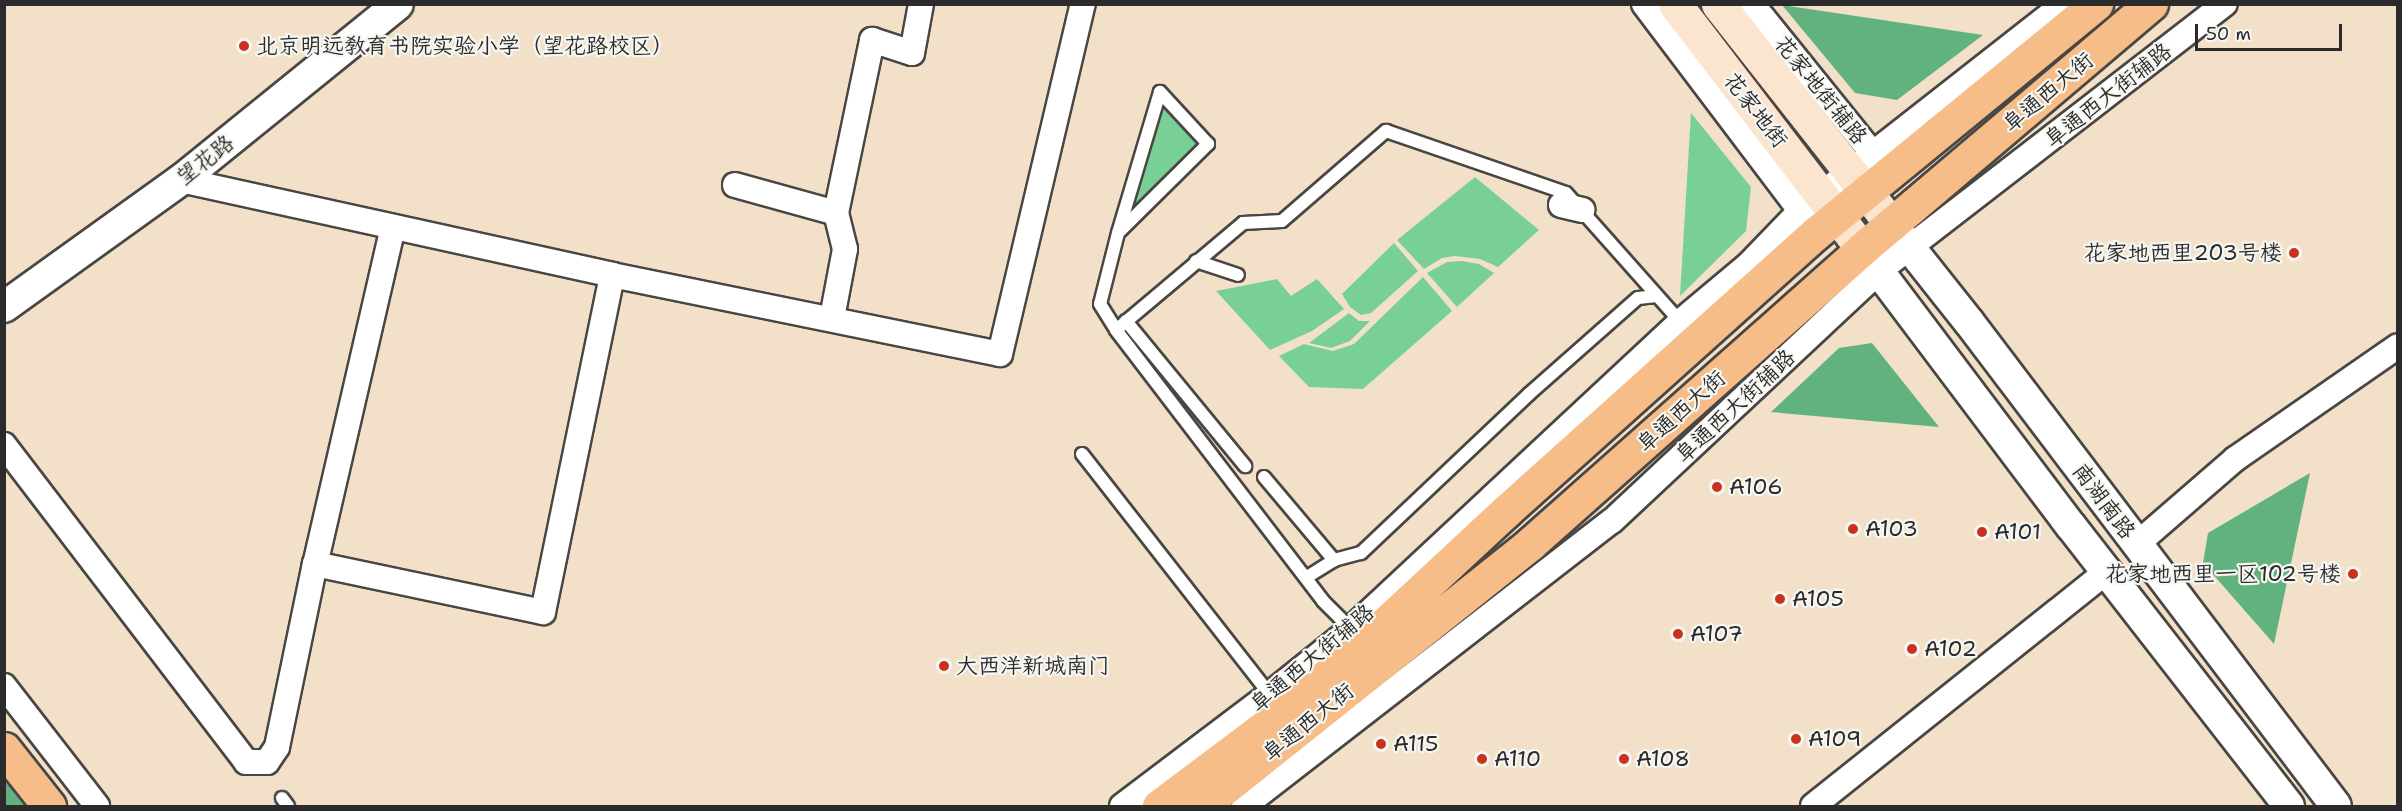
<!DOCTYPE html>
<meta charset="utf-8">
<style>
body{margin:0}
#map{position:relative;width:2402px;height:811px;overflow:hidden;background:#f2e1c8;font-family:"Shantell Sans","LXGW WenKai TC",sans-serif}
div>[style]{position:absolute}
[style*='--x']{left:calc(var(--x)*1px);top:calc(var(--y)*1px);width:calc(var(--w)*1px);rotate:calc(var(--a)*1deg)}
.green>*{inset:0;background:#78d096}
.forest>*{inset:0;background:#62b27f}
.roads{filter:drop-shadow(2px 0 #494643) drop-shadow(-2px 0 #494643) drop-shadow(0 2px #494643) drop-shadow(0 -2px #494643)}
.service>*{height:12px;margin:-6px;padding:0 6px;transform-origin:6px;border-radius:6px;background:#fff}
.minor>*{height:24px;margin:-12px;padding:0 12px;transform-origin:12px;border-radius:12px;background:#fff}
.tertiary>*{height:30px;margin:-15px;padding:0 15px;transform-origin:15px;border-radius:15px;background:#fff}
.secondary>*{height:33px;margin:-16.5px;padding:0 16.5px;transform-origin:16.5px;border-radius:16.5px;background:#fce5cf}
.primary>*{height:33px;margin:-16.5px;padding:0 16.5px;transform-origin:16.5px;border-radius:16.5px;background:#f7bd88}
.dots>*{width:16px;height:16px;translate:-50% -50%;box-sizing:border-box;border:3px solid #f6f6f2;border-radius:50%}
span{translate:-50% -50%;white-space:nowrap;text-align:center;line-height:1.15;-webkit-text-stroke:4.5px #f6f6f2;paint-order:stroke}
.poi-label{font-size:22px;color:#2b2b2b}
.left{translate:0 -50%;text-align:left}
.right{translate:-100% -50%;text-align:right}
.street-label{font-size:22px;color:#2b2b2b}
.frame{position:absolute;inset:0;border:6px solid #2b2b2b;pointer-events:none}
.scale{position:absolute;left:2195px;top:24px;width:147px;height:27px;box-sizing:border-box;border:3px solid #2b2b2b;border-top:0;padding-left:8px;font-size:18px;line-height:21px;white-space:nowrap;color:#2b2b2b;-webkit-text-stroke:4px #f6f6f2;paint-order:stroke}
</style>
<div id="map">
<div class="green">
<i style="clip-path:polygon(1163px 103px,1201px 143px,1129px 214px)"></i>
<i style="clip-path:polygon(1691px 113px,1751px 187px,1746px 231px,1680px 296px)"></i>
<i style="clip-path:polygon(1475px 177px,1539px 230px,1498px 267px,1480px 259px,1455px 256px,1442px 258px,1424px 269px,1397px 240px)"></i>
<i style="clip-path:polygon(1394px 243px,1418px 271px,1371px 313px,1361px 315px,1350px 307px,1342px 294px)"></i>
<i style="clip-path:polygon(1462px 261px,1479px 264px,1494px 273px,1457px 307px,1427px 273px,1447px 262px)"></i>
<i style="clip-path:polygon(1423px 277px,1452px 311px,1363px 389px,1309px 387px,1279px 356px,1304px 344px,1333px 351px,1354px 344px)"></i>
<i style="clip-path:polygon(1277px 279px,1291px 296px,1317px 279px,1344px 309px,1312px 331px,1270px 350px,1216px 291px)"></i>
<i style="clip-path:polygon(1349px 313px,1359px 321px,1370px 321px,1350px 341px,1331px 348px,1309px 343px)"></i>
</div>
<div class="forest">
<i style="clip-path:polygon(1782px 5px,1983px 35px,1897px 100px,1855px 93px)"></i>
<i style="clip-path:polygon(1872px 343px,1939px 427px,1771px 412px,1839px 348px)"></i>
<i style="clip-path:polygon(2310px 473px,2274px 644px,2203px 563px,2208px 533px)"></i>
<i style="clip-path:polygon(5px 771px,32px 806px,5px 806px)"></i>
</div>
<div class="roads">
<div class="service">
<i style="--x:1160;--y:92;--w:147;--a:106.6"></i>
<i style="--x:1118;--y:233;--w:73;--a:104.2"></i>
<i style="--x:1100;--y:304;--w:31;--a:58"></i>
<i style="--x:1116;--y:330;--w:341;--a:52.6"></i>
<i style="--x:1323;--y:601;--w:40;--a:45"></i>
<i style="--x:1120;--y:231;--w:124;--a:-44.7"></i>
<i style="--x:1208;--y:144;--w:71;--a:-132.7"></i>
<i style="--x:1196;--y:261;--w:44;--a:18.4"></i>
<i style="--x:1126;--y:321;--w:188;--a:50.6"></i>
<i style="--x:1116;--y:330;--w:166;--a:-40.1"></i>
<i style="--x:1243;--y:223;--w:39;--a:-3"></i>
<i style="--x:1282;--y:221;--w:138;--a:-40.9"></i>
<i style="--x:1386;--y:131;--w:190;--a:19"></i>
<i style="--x:1566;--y:193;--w:176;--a:48.4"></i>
<i style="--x:1082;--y:454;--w:308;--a:52"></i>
<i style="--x:1264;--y:477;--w:109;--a:49.9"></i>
<i style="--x:1307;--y:577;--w:32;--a:-32"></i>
<i style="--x:1334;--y:560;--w:28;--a:-15"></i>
<i style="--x:1361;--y:553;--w:231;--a:-43.4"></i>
<i style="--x:1529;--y:394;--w:145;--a:-41.4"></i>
<i style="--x:1638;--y:298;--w:19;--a:-6"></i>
<i style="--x:282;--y:798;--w:10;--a:53"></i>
</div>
<div class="minor">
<i style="--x:1644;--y:4;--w:273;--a:52.9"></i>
<i style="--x:1752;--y:4;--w:206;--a:51.1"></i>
<i style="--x:181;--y:180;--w:441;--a:12.4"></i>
<i style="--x:612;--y:275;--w:396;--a:11.5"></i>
<i style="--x:1000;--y:354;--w:360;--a:-76.7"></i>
<i style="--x:735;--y:185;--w:105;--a:15.5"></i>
<i style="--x:1561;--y:205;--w:22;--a:13"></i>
<i style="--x:393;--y:227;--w:346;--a:103"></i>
<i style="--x:315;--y:564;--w:233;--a:11.9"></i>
<i style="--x:543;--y:612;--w:344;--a:-78.4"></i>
<i style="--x:832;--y:318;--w:70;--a:-79.3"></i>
<i style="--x:845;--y:249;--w:37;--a:-104"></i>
<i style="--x:836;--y:213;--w:177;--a:-78.2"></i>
<i style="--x:872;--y:40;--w:42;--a:18"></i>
<i style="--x:912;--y:53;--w:50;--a:-79.6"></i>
<i style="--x:4;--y:445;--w:399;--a:52.6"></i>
<i style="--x:246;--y:762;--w:21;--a:0"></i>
<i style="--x:267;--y:762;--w:18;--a:-56"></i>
<i style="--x:277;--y:747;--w:187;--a:-78.3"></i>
<i style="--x:2137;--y:544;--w:130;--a:-40.9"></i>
<i style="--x:2235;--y:459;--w:198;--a:-34.7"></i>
<i style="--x:4;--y:686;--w:152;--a:52.2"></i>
<i style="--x:1122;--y:806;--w:186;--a:-37.1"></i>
<i style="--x:1270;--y:694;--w:104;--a:-38.7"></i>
<i style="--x:1351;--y:629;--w:450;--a:-43"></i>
<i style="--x:1680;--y:322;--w:90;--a:-40"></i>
<i style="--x:1749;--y:264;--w:75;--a:-46.1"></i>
<i style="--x:1801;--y:210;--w:334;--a:-38.1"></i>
<i style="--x:1244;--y:806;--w:465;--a:-37.8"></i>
<i style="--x:1612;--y:521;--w:366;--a:-43.1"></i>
<i style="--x:1879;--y:271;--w:437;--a:-37.7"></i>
<i style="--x:1813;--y:806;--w:376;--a:-38.6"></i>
</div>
<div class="tertiary">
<i style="--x:1892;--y:225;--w:124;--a:51.6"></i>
<i style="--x:1969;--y:322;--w:607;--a:52.83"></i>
<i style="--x:1862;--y:249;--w:347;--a:53"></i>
<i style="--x:2071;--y:526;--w:355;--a:52.1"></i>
<i style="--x:4;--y:307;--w:218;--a:-35.7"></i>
<i style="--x:181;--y:180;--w:279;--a:-39"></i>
</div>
<div class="secondary">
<i style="--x:1675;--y:4;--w:308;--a:52.6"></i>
<i style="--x:1718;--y:4;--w:281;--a:51.8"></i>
</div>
<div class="primary">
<i style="--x:4;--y:749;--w:73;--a:51.7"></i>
<i style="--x:1159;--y:806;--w:156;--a:-36.9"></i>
<i style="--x:1284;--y:712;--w:104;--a:-40.7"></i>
<i style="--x:1363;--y:644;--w:194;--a:-42.9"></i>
<i style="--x:1505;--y:512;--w:418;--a:-41.9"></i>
<i style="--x:1816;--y:233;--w:362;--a:-39.3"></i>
<i style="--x:1202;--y:806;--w:420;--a:-38.6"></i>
<i style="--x:1530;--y:544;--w:444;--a:-41.6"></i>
<i style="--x:1862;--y:249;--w:379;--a:-40.3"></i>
</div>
</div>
<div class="dots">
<i style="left:244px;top:46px;background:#c8321e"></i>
<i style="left:2294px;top:253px;background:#c8321e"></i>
<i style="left:1717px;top:487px;background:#c8321e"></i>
<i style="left:1853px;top:529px;background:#c8321e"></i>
<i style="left:1982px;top:532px;background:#c8321e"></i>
<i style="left:2353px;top:574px;background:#c8321e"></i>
<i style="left:1780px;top:599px;background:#c8321e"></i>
<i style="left:1678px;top:634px;background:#c8321e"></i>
<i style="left:1912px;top:649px;background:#c8321e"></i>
<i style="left:944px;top:666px;background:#c8321e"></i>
<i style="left:1796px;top:739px;background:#c8321e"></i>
<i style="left:1381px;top:744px;background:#c8321e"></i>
<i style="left:1482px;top:759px;background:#c8321e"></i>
<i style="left:1624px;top:759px;background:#c8321e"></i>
</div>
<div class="poi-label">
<span class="left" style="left:256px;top:46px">北京明远教育书院实验小学（望花路校区）</span>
<span class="right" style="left:2282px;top:253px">花家地西里203号楼</span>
<span class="left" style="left:1729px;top:487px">A106</span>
<span class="left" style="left:1865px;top:529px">A103</span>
<span class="left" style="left:1994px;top:532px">A101</span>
<span class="right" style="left:2341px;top:574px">花家地西里一区102号楼</span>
<span class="left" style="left:1792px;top:599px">A105</span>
<span class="left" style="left:1690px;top:634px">A107</span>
<span class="left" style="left:1924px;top:649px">A102</span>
<span class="left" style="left:956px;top:666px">大西洋新城南门</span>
<span class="left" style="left:1808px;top:739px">A109</span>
<span class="left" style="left:1393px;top:744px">A115</span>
<span class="left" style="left:1494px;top:759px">A110</span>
<span class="left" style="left:1636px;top:759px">A108</span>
</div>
<div class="street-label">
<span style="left:1821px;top:90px;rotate:51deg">花家地街辅路</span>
<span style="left:2048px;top:92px;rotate:-40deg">阜通西大街</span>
<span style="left:2108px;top:95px;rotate:-38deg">阜通西大街辅路</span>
<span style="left:1756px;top:110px;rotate:52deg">花家地街</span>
<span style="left:205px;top:160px;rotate:-38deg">望花路</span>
<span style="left:1735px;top:406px;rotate:-43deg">阜通西大街辅路</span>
<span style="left:1681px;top:411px;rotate:-42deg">阜通西大街</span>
<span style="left:2104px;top:501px;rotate:53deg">南湖南路</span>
<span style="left:1312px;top:658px;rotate:-40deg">阜通西大街辅路</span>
<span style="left:1308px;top:722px;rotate:-39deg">阜通西大街</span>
</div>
<div class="frame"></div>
<div class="scale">50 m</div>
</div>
